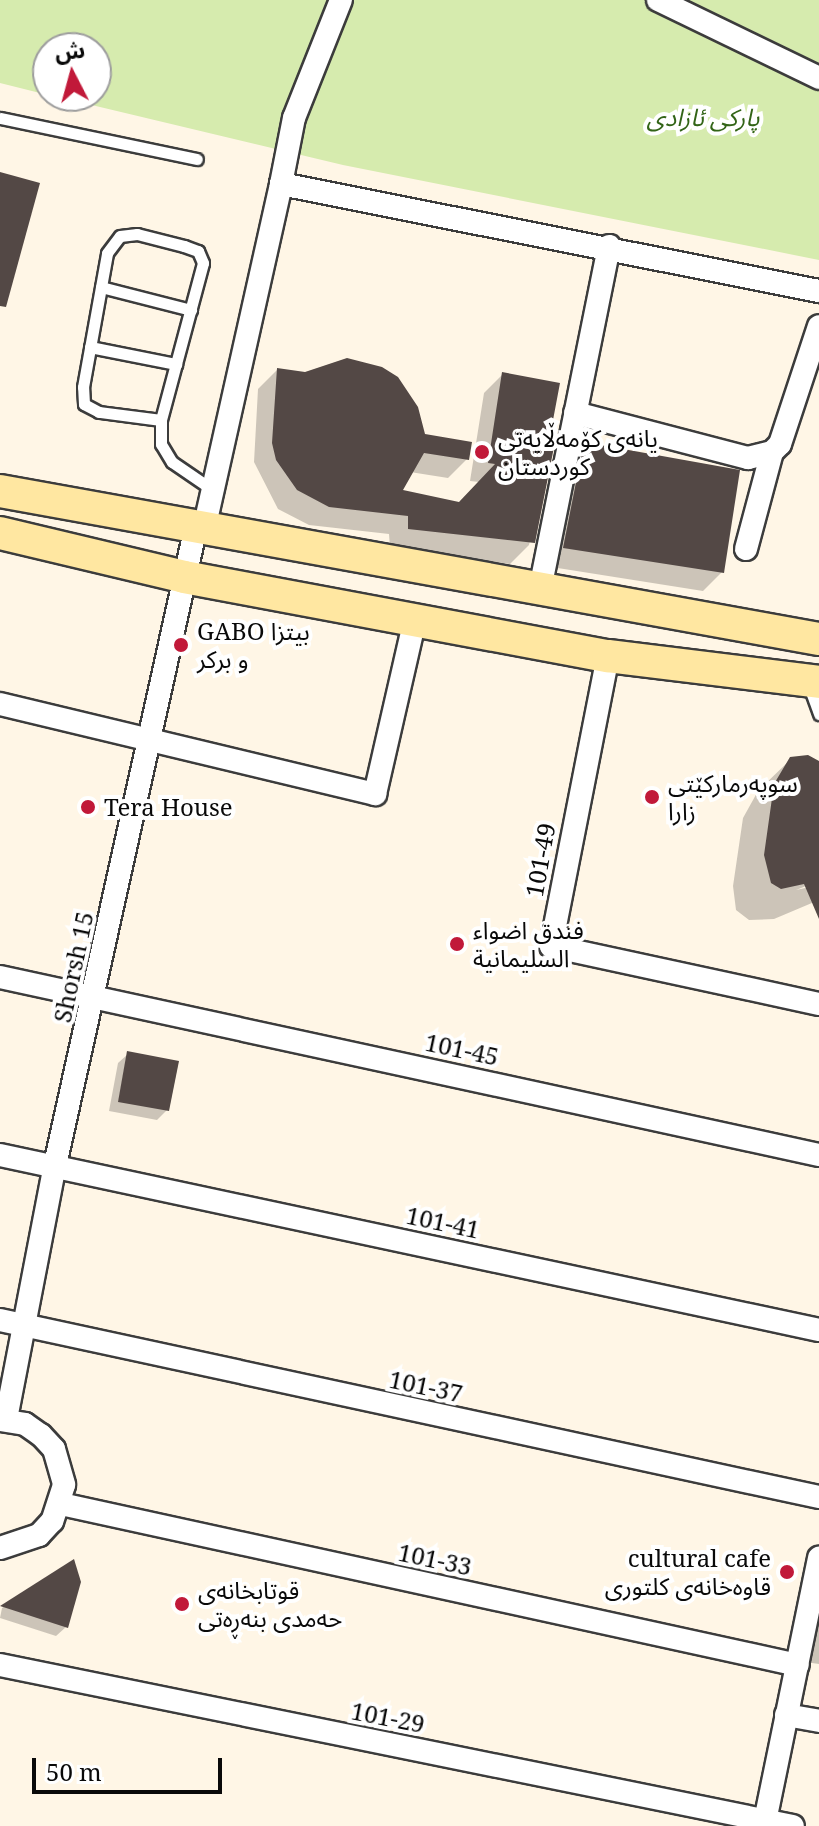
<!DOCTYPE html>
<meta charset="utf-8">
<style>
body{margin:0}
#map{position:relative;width:819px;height:1826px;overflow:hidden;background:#fff6e6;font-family:"Noto Serif","Noto Sans Arabic",serif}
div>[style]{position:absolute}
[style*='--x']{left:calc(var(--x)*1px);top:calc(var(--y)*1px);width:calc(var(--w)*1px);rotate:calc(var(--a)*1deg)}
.green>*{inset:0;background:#d6ebae}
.shadow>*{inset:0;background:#0003}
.building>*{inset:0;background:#534845}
.roads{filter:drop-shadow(2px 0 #3c3c3c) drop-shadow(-2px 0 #3c3c3c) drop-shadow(0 2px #3c3c3c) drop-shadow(0 -2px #3c3c3c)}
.lane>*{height:11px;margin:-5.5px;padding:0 5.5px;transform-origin:5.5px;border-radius:5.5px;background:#fff}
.street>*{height:22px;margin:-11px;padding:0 11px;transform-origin:11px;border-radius:11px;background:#fff}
.secondary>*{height:32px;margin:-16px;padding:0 16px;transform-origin:16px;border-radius:16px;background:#ffe7a1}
.dots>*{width:22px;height:22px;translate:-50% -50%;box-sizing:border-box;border:4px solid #fff;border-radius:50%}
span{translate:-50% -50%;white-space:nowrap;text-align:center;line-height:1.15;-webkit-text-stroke:8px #fff;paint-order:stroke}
.park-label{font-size:24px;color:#326417;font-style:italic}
.poi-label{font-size:24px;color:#090909}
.left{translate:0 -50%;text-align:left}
.right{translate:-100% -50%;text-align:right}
.street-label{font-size:24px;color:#090909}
.north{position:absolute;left:32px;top:32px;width:80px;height:80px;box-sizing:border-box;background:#fff;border:2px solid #9d9d9d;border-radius:50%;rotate:354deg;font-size:22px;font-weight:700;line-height:32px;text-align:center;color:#090909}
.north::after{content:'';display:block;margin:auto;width:28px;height:36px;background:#c11939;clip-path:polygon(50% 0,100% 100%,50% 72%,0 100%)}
.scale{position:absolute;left:32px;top:1758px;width:190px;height:36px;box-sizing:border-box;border:4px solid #090909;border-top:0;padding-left:10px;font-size:24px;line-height:28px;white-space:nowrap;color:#090909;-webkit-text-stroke:6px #fff;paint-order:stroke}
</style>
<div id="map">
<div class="green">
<i style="clip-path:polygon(0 0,819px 0,819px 260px,343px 165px,54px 96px,96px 96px,96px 48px,48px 48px,48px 95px,0 83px)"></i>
</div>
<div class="shadow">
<i style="clip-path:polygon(277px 370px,467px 459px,448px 478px,410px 472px,400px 491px,459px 504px,479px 482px,470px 481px,484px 393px,503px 374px,548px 438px,554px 439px,529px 545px,510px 564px,390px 548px,389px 534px,309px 525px,278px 509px,254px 462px,258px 389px)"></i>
<i style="clip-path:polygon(585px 444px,722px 572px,703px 591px,545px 566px,566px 463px)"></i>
<i style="clip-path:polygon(791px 759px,819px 764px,819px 881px,796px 890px,819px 885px,819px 900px,774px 919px,749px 920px,736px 910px,733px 886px,743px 818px,758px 791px)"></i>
<i style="clip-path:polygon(128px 1054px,167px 1110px,157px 1120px,109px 1111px,118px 1063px)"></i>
<i style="clip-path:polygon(72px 1562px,66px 1627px,56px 1636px,0 1618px,2px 1608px)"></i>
<i style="clip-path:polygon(819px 1617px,819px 1664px,805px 1662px)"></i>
</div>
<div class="building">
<i style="clip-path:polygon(0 172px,40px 183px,6px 307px,0 306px)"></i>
<i style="clip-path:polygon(347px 358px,382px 367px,398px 377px,418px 407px,425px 434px,472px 442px,469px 460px,424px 453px,403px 490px,459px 502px,495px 464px,488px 463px,502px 372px,560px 383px,550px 436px,556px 437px,535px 543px,408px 529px,408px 516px,329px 507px,297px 490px,276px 460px,272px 443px,277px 368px,305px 372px)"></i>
<i style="clip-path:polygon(584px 442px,740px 470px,724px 573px,563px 548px)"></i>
<i style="clip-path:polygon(808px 755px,819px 761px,819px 919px,804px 884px,781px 889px,771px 883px,764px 855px,774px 784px,790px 757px)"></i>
<i style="clip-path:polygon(127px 1051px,179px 1061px,169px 1111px,118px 1102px)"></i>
<i style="clip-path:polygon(74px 1559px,81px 1582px,68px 1628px,0 1606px)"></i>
</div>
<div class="roads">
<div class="lane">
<i style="--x:0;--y:118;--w:201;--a:11.8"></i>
<i style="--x:101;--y:287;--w:93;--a:14.3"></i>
<i style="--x:90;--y:347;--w:88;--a:11.2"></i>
<i style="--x:161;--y:420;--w:63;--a:-172.6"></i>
<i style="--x:99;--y:412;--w:17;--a:-152"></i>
<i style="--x:84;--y:404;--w:17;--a:-93"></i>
<i style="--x:83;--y:387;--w:136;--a:-79.8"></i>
<i style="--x:107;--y:253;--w:21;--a:-53"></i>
<i style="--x:120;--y:236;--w:17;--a:-7"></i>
<i style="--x:137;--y:234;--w:49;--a:14.3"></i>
<i style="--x:184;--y:246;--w:15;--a:20"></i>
<i style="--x:198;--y:251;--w:13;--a:67"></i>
<i style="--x:203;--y:263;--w:163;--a:105"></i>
<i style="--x:161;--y:420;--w:24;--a:90"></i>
<i style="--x:161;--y:444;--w:21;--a:59"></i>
<i style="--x:172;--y:462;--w:50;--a:34.3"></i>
<i style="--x:809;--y:686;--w:30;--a:70"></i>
</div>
<div class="street">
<i style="--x:658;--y:0;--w:179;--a:25.8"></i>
<i style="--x:281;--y:184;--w:67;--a:-78.9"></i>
<i style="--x:294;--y:118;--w:127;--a:-68.3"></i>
<i style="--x:575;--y:413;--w:179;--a:14.6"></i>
<i style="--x:748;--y:458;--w:25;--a:-14"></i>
<i style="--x:772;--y:452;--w:11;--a:-45"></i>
<i style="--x:780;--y:444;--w:124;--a:-71.7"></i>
<i style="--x:204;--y:529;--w:353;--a:-77.4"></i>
<i style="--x:281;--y:184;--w:549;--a:11.25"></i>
<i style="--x:746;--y:549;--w:100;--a:-75"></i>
<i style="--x:540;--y:589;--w:350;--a:-78.6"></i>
<i style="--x:608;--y:656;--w:296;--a:101.1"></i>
<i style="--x:551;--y:946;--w:274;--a:12.2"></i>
<i style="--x:0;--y:704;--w:386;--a:13.5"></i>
<i style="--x:375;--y:794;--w:179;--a:-77.1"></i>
<i style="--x:0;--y:977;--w:838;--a:12.26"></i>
<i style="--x:0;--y:1155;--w:837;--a:12.06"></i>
<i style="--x:0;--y:1320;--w:838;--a:12.2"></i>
<i style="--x:6;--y:1419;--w:259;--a:-79.1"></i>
<i style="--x:55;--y:1165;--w:653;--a:-77.54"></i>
<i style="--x:0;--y:1420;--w:25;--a:9"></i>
<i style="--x:25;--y:1424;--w:19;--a:35"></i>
<i style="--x:41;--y:1435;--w:19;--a:47"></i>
<i style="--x:54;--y:1449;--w:37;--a:74"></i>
<i style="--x:64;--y:1485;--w:38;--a:108"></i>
<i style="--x:52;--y:1521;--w:19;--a:133"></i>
<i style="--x:39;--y:1535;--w:41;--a:161.6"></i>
<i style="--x:61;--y:1504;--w:754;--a:12.32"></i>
<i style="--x:0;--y:1665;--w:809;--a:11.48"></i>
<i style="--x:786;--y:1715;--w:34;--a:10"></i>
<i style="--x:764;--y:1826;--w:274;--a:-78.4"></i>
</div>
<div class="secondary">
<i style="--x:0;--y:491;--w:832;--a:10.24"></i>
<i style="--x:0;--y:533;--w:189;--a:13.4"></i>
<i style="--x:184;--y:577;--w:431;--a:10.6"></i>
<i style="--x:608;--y:656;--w:213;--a:7"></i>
</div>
</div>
<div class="dots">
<i style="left:482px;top:452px;background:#c11939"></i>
<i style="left:181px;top:645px;background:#c11939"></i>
<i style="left:652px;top:797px;background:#c11939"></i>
<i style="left:88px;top:807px;background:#c11939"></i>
<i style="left:457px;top:944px;background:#c11939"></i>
<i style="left:787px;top:1572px;background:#c11939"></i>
<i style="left:182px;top:1604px;background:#c11939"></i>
</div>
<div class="park-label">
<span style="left:703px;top:117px">پارکی ئازادی</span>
</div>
<div class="poi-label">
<span class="left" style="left:498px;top:452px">یانەی کۆمەڵایەتی<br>کوردستان</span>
<span class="left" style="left:197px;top:645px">GABO بيتزا<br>و بركر</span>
<span class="left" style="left:668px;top:797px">سوپەرمارکێتی<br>زارا</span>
<span class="left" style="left:104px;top:807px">Tera House</span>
<span class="left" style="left:473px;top:944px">فندق اضواء<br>السليمانية</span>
<span class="right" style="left:771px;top:1572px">cultural cafe<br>قاوەخانەی کلتوری</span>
<span class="left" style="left:198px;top:1604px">قوتابخانەی<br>حەمدی بنەڕەتی</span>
</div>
<div class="street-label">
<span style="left:540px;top:860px;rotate:-80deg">101-49</span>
<span style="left:73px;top:967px;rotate:-78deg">Shorsh 15</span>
<span style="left:462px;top:1049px;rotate:12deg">101-45</span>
<span style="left:443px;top:1222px;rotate:12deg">101-41</span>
<span style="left:426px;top:1386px;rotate:12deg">101-37</span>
<span style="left:435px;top:1559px;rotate:12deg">101-33</span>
<span style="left:388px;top:1717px;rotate:11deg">101-29</span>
</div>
<div class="north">ش</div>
<div class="scale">50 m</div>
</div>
